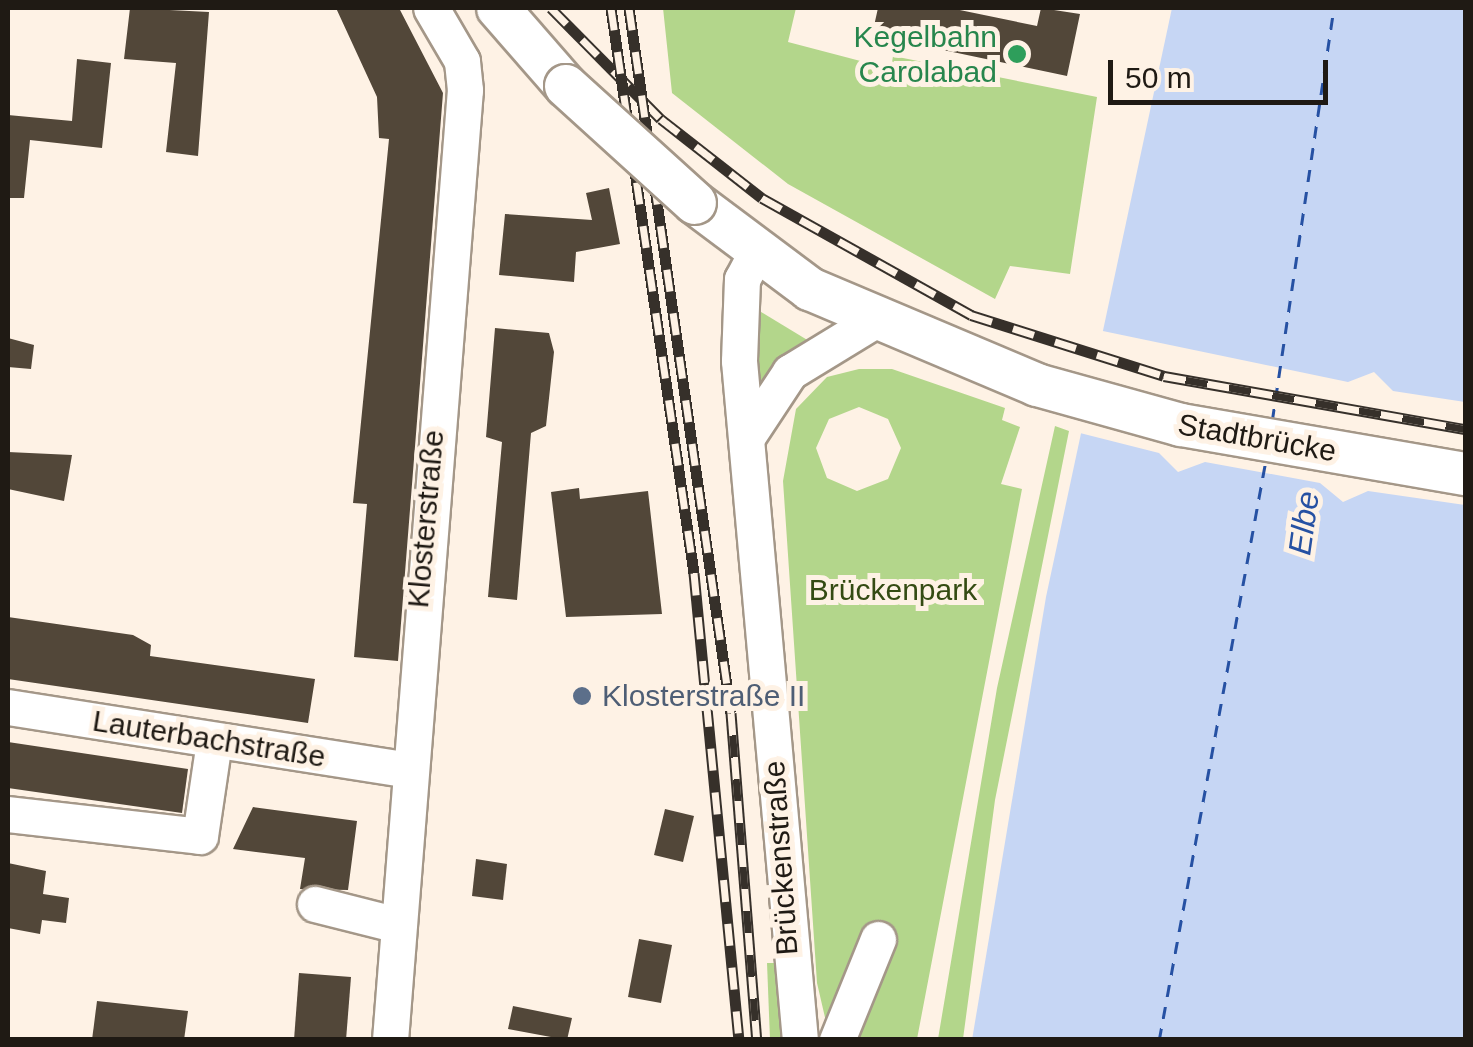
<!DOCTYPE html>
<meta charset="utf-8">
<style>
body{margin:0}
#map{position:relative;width:1473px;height:1047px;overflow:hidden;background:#fef2e5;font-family:Helvetica,sans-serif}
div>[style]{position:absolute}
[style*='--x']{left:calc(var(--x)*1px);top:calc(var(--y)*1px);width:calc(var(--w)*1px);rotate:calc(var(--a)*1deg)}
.green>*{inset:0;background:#b3d68b}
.water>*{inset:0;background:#c6d6f4}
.pier>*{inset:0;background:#fef2e5}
.ferry>*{height:2.5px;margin-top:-1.25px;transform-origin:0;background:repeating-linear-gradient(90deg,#2651a3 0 12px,transparent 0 22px)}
.building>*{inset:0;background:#524739}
.roads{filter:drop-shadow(2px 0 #a49788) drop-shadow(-2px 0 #a49788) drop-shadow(0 2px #a49788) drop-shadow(0 -2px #a49788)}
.minor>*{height:35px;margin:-17.5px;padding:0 17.5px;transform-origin:17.5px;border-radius:17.5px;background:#fff}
.major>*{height:42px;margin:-21px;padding:0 21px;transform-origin:21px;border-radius:21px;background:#fff}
.rail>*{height:11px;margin-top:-5.5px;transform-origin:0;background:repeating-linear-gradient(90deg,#fef2e5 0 22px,#36302a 0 44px);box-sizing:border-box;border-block:2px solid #36302a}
.bridges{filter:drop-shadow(2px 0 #a49788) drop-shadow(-2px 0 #a49788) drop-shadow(0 2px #a49788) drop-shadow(0 -2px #a49788)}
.major-bridge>*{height:42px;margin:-21px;padding:0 21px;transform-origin:21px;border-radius:21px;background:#fff}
.dots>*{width:28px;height:28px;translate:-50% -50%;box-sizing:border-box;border:5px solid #fef2e5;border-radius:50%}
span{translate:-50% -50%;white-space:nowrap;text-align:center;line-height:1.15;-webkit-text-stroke:10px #fef2e5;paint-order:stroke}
.leisure-label{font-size:30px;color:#27864d}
.right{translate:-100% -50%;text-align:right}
.street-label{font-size:30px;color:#1f1a14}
.park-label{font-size:30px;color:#344b13}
.service-label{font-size:30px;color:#4e5e75}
.left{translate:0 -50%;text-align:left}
.water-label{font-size:32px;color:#2651a3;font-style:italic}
.frame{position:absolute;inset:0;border:10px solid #1f1a14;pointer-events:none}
.scale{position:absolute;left:1108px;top:60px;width:220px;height:45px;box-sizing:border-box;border:5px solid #1f1a14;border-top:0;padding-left:12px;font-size:30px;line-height:35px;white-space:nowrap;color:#1f1a14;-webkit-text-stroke:8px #fef2e5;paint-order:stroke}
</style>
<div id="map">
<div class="green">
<i style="clip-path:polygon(663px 8px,796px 8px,788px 42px,891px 69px,893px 56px,1097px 97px,1070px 274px,1010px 266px,995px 299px,788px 184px,672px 93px)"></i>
<i style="clip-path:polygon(753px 307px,809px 341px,755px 391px)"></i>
<i style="clip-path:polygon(evenodd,859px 369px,892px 369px,1005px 408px,1002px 420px,1020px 427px,1001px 484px,1022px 489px,917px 1039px,830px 1039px,817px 983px,783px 481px,796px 409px,827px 377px,859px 369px,859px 407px,888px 419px,901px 448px,888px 479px,857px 491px,827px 478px,816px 448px,829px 419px,859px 407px)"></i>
<i style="clip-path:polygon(1055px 426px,1069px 431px,995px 800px,963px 1039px,938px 1039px,997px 688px)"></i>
<i style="clip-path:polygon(767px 963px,775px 963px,786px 1039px,770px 1039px)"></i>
</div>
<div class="water">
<i style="clip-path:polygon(1172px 8px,1465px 8px,1465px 1039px,972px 1040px,1046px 597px)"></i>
</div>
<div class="pier">
<i style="clip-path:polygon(1098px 330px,1348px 382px,1374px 372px,1393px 391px,1465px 402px,1465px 505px,1368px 491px,1343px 502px,1320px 483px,1205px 462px,1178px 472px,1159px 453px,1076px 432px)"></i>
</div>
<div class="ferry">
<i style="--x:1272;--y:421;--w:418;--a:-81.5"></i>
<i style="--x:1159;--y:1040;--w:591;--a:-79.57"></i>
</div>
<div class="building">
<i style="clip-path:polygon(130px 8px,209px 12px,198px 156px,166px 152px,176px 63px,124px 59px)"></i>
<i style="clip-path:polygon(336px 8px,399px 8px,443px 93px,398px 661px,354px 657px,367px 504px,353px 503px,389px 139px,379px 138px,377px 97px)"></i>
<i style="clip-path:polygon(878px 8px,950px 8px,1037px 26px,1041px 8px,1080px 14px,1067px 76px,872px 35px)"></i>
<i style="clip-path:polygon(77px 59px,111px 63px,102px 148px,30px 140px,24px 198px,8px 198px,8px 115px,72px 121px)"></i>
<i style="clip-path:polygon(609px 188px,620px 244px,576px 252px,574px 282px,499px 275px,505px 214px,592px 220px,586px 193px)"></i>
<i style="clip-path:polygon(495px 328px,549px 333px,554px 352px,546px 426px,531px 433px,517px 600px,488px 597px,502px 442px,486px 437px)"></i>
<i style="clip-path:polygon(8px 338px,34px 345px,31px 369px,8px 367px)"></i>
<i style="clip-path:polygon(8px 452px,72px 455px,64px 501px,8px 489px)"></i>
<i style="clip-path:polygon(579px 488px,580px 499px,648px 491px,662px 614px,566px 617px,551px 492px)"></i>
<i style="clip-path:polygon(8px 617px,133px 635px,151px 645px,150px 656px,315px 679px,308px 723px,8px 679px)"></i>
<i style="clip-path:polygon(8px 742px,188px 769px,182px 813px,8px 788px)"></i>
<i style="clip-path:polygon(253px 807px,357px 821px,348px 890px,300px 889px,305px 858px,233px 849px)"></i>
<i style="clip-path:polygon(665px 809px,694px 816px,683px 862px,654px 855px)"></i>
<i style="clip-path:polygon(476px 859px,507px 864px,503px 900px,472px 896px)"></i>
<i style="clip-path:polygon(8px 863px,46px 871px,43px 894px,69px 898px,66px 923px,42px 920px,40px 934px,8px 928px)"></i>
<i style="clip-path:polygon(639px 939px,672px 945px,661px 1003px,628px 997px)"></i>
<i style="clip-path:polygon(299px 973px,351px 977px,346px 1040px,294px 1040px)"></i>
<i style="clip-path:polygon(97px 1001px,188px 1011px,184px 1040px,92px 1040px)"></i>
<i style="clip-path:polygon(513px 1006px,572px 1018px,567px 1040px,508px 1029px)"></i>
</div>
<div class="roads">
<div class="minor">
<i style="--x:756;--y:253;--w:30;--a:118"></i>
<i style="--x:742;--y:279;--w:82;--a:92.1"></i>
<i style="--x:739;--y:361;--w:682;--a:84.87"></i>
<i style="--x:747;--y:437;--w:78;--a:-56.5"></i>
<i style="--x:790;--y:372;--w:96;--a:-31.4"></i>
<i style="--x:8;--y:707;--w:407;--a:8.9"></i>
<i style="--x:8;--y:814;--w:193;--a:6.5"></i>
<i style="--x:200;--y:836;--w:96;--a:-81.6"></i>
<i style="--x:315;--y:904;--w:86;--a:14.2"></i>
<i style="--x:390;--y:1040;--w:953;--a:-85.49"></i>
<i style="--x:465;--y:90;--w:29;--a:-96"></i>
<i style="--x:462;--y:61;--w:61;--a:-120.3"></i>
<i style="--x:837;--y:1040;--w:109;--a:-67.9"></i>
</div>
<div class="major">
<i style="--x:498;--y:8;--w:103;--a:48.9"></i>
<i style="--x:695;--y:203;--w:144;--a:36.8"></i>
<i style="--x:810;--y:289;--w:246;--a:22.9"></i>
<i style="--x:1037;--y:385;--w:149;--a:15.5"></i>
<i style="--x:1181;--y:425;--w:289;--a:9.8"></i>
</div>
</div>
<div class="rail">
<i style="--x:551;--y:8;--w:156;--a:45.3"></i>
<i style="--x:661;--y:119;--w:128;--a:38"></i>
<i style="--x:762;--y:198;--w:240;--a:29.2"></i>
<i style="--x:971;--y:315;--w:202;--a:17.5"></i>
<i style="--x:1164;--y:376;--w:307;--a:10"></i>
<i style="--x:611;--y:8;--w:571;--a:81.64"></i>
<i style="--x:694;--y:573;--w:469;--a:84.5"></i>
<i style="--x:629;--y:8;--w:712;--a:81.77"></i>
<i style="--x:731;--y:713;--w:328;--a:85.5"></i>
</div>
<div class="bridges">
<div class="major-bridge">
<i style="--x:566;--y:86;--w:174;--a:42.2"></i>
</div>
</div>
<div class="dots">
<i style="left:1017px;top:54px;background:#2e9e5b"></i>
<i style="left:582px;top:696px;background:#5c6f8a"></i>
</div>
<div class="leisure-label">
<span class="right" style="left:997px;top:54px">Kegelbahn<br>Carolabad</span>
</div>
<div class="street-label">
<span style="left:1257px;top:438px;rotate:10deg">Stadtbrücke</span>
<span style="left:426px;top:519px;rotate:-85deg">Klosterstraße</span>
<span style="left:209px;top:739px;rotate:9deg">Lauterbachstraße</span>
<span style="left:781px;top:858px;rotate:-94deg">Brückenstraße</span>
</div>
<div class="park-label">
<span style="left:893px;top:590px">Brückenpark</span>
</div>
<div class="service-label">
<span class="left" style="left:602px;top:696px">Klosterstraße II</span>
</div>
<div class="water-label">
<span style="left:1304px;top:523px;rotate:-82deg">Elbe</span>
</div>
<div class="frame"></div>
<div class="scale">50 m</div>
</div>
